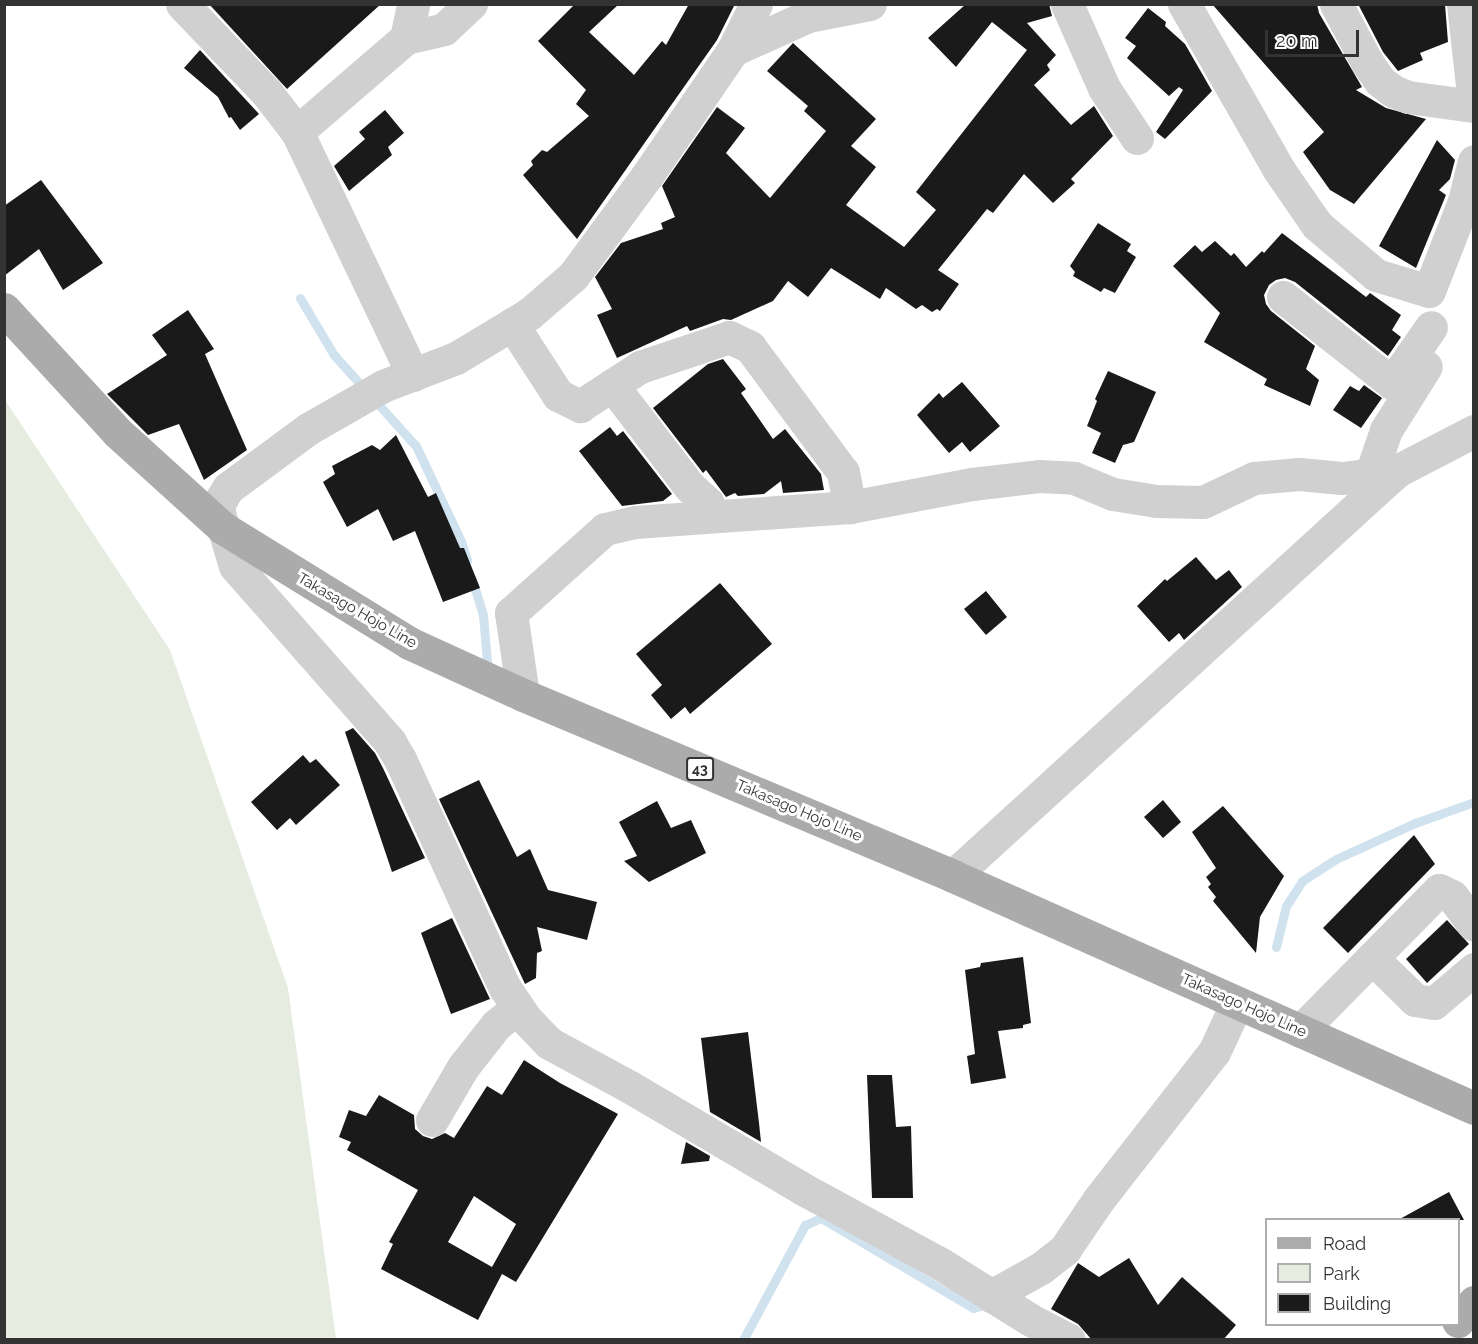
<!DOCTYPE html>
<style>
body{margin:0}
#map{position:relative;width:1478px;height:1344px;overflow:hidden;background:#fff;font-family:Raleway,sans-serif}
div>[style]{position:absolute}
[style*='--x']{left:calc(var(--x)*1px);top:calc(var(--y)*1px);width:calc(var(--w)*1px);rotate:calc(var(--a)*1deg)}
.green>*{inset:0;background:#e6ecdf}
.stream>*{height:9px;margin:-4.5px;padding:0 4.5px;transform-origin:4.5px;border-radius:4.5px;background:#cfe2ee}
.building>*{inset:0;background:#1a1a1a}
.minor>*{height:33px;margin:-16.5px;padding:0 16.5px;transform-origin:16.5px;border-radius:16.5px;background:#d0d0d0}
.major>*{height:33px;margin:-16.5px;padding:0 16.5px;transform-origin:16.5px;border-radius:16.5px;background:#ababab}
span{translate:-50% -50%;white-space:nowrap;text-align:center;line-height:1.15;-webkit-text-stroke:6px #fff;paint-order:stroke}
.shield-label span{padding:2px 4px;background:#fff;border:2px solid;border-radius:4px;-webkit-text-stroke-width:0}
.shield-label{font-size:14px;color:#333;font-weight:700}
.street-label{font-size:15px;color:#333}
.frame{position:absolute;inset:0;border:6px solid #333;pointer-events:none}
.legend{position:absolute;left:1265px;top:1218px;width:195px;height:108px;box-sizing:border-box;background:#fff;border:2px solid #adadad;margin:0;padding:8px 10px;list-style:none;font-size:18px;color:#333}
.legend li{display:flex;align-items:center;gap:12px;height:30px}
.legend b{width:30px;border:2px solid #adadad}
.scale{position:absolute;left:1265px;top:30px;width:94px;height:27px;box-sizing:border-box;border:3px solid #333;border-top:0;padding-left:8px;font-size:18px;line-height:21px;white-space:nowrap;color:#333;-webkit-text-stroke:4px #fff;paint-order:stroke}
</style>
<div id="map">
<div class="green">
<i style="clip-path:polygon(5px 400px,170px 650px,288px 988px,336px 1339px,5px 1339px)"></i>
</div>
<div class="stream">
<i style="--x:300;--y:298;--w:66;--a:59.2"></i>
<i style="--x:334;--y:355;--w:122;--a:48"></i>
<i style="--x:416;--y:446;--w:105;--a:64.7"></i>
<i style="--x:461;--y:541;--w:20;--a:72"></i>
<i style="--x:472;--y:579;--w:38;--a:73"></i>
<i style="--x:483;--y:615;--w:47;--a:85.1"></i>
<i style="--x:1276;--y:947;--w:42;--a:-76.3"></i>
<i style="--x:1286;--y:906;--w:30;--a:-57"></i>
<i style="--x:1302;--y:881;--w:40;--a:-32.9"></i>
<i style="--x:1336;--y:859;--w:87;--a:-24.5"></i>
<i style="--x:1415;--y:823;--w:63;--a:-19.6"></i>
<i style="--x:743;--y:1340;--w:131;--a:-61.7"></i>
<i style="--x:805;--y:1225;--w:17;--a:-24"></i>
<i style="--x:821;--y:1218;--w:177;--a:30.6"></i>
<i style="--x:973;--y:1308;--w:11;--a:-15"></i>
</div>
<div class="building">
<i style="clip-path:polygon(209px 4px,381px 4px,287px 89px)"></i>
<i style="clip-path:polygon(575px 4px,619px 4px,589px 32px,634px 75px,662px 41px,666px 45px,689px 4px,735px 4px,717px 40px,577px 239px,523px 175px,533px 165px,531px 161px,542px 150px,547px 152px,589px 116px,576px 104px,586px 90px,538px 41px)"></i>
<i style="clip-path:polygon(966px 4px,1049px 4px,1052px 16px,1027px 23px,1056px 55px,1047px 65px,1050px 70px,1034px 85px,1071px 125px,1094px 106px,1113px 136px,1071px 179px,1075px 183px,1053px 203px,1024px 174px,993px 213px,987px 209px,938px 270px,959px 284px,940px 311px,937px 309px,932px 312px,922px 305px,916px 309px,886px 288px,880px 299px,831px 268px,808px 297px,788px 281px,773px 301px,731px 320px,723px 319px,690px 331px,687px 326px,617px 358px,597px 315px,612px 309px,595px 277px,621px 243px,663px 229px,661px 223px,675px 217px,662px 186px,717px 107px,745px 128px,726px 153px,770px 198px,826px 131px,804px 111px,808px 106px,767px 71px,793px 43px,876px 119px,851px 146px,876px 167px,846px 205px,904px 247px,936px 210px,916px 192px,1027px 50px,992px 22px,956px 67px,928px 38px)"></i>
<i style="clip-path:polygon(1212px 4px,1317px 4px,1319px 13px,1362px 87px,1356px 90px,1386px 108px,1426px 119px,1354px 204px,1330px 190px,1303px 152px,1324px 132px)"></i>
<i style="clip-path:polygon(1358px 4px,1445px 4px,1448px 42px,1420px 53px,1423px 60px,1398px 71px,1383px 52px)"></i>
<i style="clip-path:polygon(1148px 8px,1166px 22px,1165px 26px,1185px 44px,1212px 91px,1165px 139px,1156px 132px,1183px 90px,1179px 87px,1169px 96px,1127px 58px,1136px 46px,1125px 38px)"></i>
<i style="clip-path:polygon(200px 50px,259px 114px,240px 130px,231px 117px,229px 118px,218px 97px,184px 68px)"></i>
<i style="clip-path:polygon(385px 110px,404px 133px,388px 147px,392px 155px,349px 191px,334px 166px,365px 139px,359px 132px)"></i>
<i style="clip-path:polygon(1437px 140px,1455px 160px,1450px 179px,1439px 190px,1446px 195px,1416px 268px,1379px 246px)"></i>
<i style="clip-path:polygon(41px 180px,103px 263px,63px 290px,39px 249px,4px 276px,4px 206px)"></i>
<i style="clip-path:polygon(1098px 223px,1131px 244px,1127px 251px,1136px 257px,1115px 293px,1104px 288px,1101px 292px,1073px 276px,1075px 272px,1070px 266px)"></i>
<i style="clip-path:polygon(1282px 233px,1366px 297px,1370px 293px,1401px 315px,1392px 330px,1401px 337px,1388px 356px,1295px 282px,1285px 278px,1276px 280px,1269px 285px,1264px 295px,1266px 304px,1271px 311px,1315px 346px,1306px 369px,1319px 380px,1310px 406px,1264px 385px,1267px 379px,1204px 342px,1220px 313px,1173px 266px,1195px 245px,1202px 252px,1215px 241px,1231px 256px,1234px 253px,1246px 267px,1262px 251px,1264px 253px)"></i>
<i style="clip-path:polygon(188px 310px,214px 349px,205px 354px,247px 450px,204px 480px,179px 424px,148px 435px,107px 394px,167px 355px,152px 335px)"></i>
<i style="clip-path:polygon(723px 359px,746px 389px,741px 393px,773px 439px,785px 429px,821px 474px,824px 490px,783px 493px,781px 481px,764px 494px,738px 496px,735px 493px,726px 497px,706px 470px,703px 473px,653px 408px,708px 364px)"></i>
<i style="clip-path:polygon(1108px 371px,1156px 392px,1134px 442px,1123px 445px,1115px 463px,1092px 453px,1101px 433px,1087px 426px,1097px 401px,1095px 399px)"></i>
<i style="clip-path:polygon(962px 382px,1000px 426px,970px 452px,962px 442px,949px 453px,917px 415px,939px 393px,943px 398px)"></i>
<i style="clip-path:polygon(1364px 385px,1382px 398px,1361px 428px,1333px 410px,1350px 386px,1359px 391px)"></i>
<i style="clip-path:polygon(610px 427px,617px 436px,623px 431px,672px 494px,663px 501px,622px 506px,579px 451px)"></i>
<i style="clip-path:polygon(396px 435px,428px 497px,436px 493px,460px 548px,464px 548px,480px 588px,443px 602px,415px 531px,393px 541px,378px 509px,347px 527px,323px 482px,335px 474px,332px 466px,372px 445px,380px 450px)"></i>
<i style="clip-path:polygon(1196px 557px,1216px 580px,1229px 570px,1242px 587px,1184px 640px,1179px 633px,1169px 642px,1137px 606px,1165px 579px,1167px 581px)"></i>
<i style="clip-path:polygon(720px 583px,772px 644px,690px 714px,685px 707px,671px 719px,651px 695px,662px 685px,636px 654px)"></i>
<i style="clip-path:polygon(986px 591px,1007px 617px,986px 635px,964px 609px)"></i>
<i style="clip-path:polygon(353px 728px,375px 753px,383px 768px,425px 858px,392px 872px,345px 732px)"></i>
<i style="clip-path:polygon(303px 755px,310px 763px,316px 759px,340px 785px,296px 825px,290px 818px,277px 830px,251px 802px)"></i>
<i style="clip-path:polygon(479px 780px,517px 857px,530px 849px,548px 890px,597px 902px,587px 940px,537px 927px,542px 951px,537px 953px,536px 978px,525px 984px,439px 799px)"></i>
<i style="clip-path:polygon(1163px 800px,1181px 822px,1163px 838px,1144px 817px)"></i>
<i style="clip-path:polygon(657px 801px,671px 828px,691px 820px,706px 853px,649px 882px,624px 861px,637px 856px,619px 822px)"></i>
<i style="clip-path:polygon(1223px 806px,1284px 876px,1260px 917px,1256px 953px,1213px 901px,1216px 897px,1208px 887px,1211px 884px,1206px 877px,1216px 868px,1192px 832px)"></i>
<i style="clip-path:polygon(1414px 835px,1435px 864px,1348px 953px,1323px 928px)"></i>
<i style="clip-path:polygon(452px 918px,490px 999px,451px 1014px,421px 933px)"></i>
<i style="clip-path:polygon(1447px 920px,1469px 944px,1427px 983px,1406px 959px)"></i>
<i style="clip-path:polygon(1023px 957px,1031px 1023px,1023px 1025px,1023px 1028px,998px 1031px,1006px 1078px,971px 1084px,967px 1056px,975px 1054px,965px 970px,980px 967px,981px 963px)"></i>
<i style="clip-path:polygon(748px 1032px,759px 1123px,761px 1142px,710px 1112px,701px 1038px)"></i>
<i style="clip-path:polygon(evenodd,524px 1060px,560px 1083px,618px 1114px,516px 1282px,502px 1274px,478px 1320px,381px 1269px,393px 1244px,389px 1242px,418px 1190px,347px 1150px,351px 1142px,339px 1137px,349px 1110px,366px 1116px,379px 1095px,414px 1115px,415px 1129px,423px 1136px,432px 1139px,445px 1133px,454px 1138px,487px 1086px,502px 1095px,524px 1060px,474px 1196px,516px 1224px,492px 1267px,448px 1242px,474px 1196px)"></i>
<i style="clip-path:polygon(867px 1075px,892px 1075px,896px 1127px,911px 1126px,913px 1198px,872px 1198px)"></i>
<i style="clip-path:polygon(686px 1142px,710px 1156px,709px 1161px,681px 1164px)"></i>
<i style="clip-path:polygon(1449px 1192px,1464px 1220px,1398px 1220px)"></i>
<i style="clip-path:polygon(1129px 1258px,1158px 1305px,1182px 1277px,1236px 1325px,1223px 1340px,1092px 1340px,1078px 1324px,1051px 1309px,1078px 1263px,1099px 1277px)"></i>
</div>
<div class="minor">
<i style="--x:182;--y:4;--w:123;--a:46.3"></i>
<i style="--x:267;--y:93;--w:49;--a:52.4"></i>
<i style="--x:756;--y:4;--w:51;--a:116.6"></i>
<i style="--x:733;--y:50;--w:154;--a:124.4"></i>
<i style="--x:646;--y:177;--w:123;--a:126.4"></i>
<i style="--x:573;--y:276;--w:58;--a:139.2"></i>
<i style="--x:529;--y:314;--w:85;--a:148.9"></i>
<i style="--x:456;--y:358;--w:78;--a:159"></i>
<i style="--x:383;--y:386;--w:86;--a:150.2"></i>
<i style="--x:308;--y:429;--w:99;--a:143.6"></i>
<i style="--x:228;--y:488;--w:17;--a:121"></i>
<i style="--x:219;--y:503;--w:10;--a:90"></i>
<i style="--x:219;--y:513;--w:55;--a:73.2"></i>
<i style="--x:235;--y:566;--w:235;--a:48.6"></i>
<i style="--x:390;--y:742;--w:20;--a:60"></i>
<i style="--x:400;--y:759;--w:252;--a:65.4"></i>
<i style="--x:505;--y:988;--w:36;--a:56"></i>
<i style="--x:525;--y:1018;--w:35;--a:46"></i>
<i style="--x:549;--y:1043;--w:92;--a:28.5"></i>
<i style="--x:630;--y:1087;--w:201;--a:30.5"></i>
<i style="--x:803;--y:1189;--w:157;--a:28.5"></i>
<i style="--x:941;--y:1264;--w:104;--a:32"></i>
<i style="--x:1029;--y:1319;--w:45;--a:27.7"></i>
<i style="--x:1067;--y:4;--w:92;--a:66.2"></i>
<i style="--x:1104;--y:88;--w:60;--a:56.6"></i>
<i style="--x:1184;--y:4;--w:191;--a:60.2"></i>
<i style="--x:1279;--y:170;--w:67;--a:55.4"></i>
<i style="--x:1317;--y:225;--w:77;--a:40.3"></i>
<i style="--x:1376;--y:275;--w:55;--a:16.8"></i>
<i style="--x:1429;--y:291;--w:97;--a:-68.7"></i>
<i style="--x:1464;--y:201;--w:41;--a:-76"></i>
<i style="--x:1336;--y:4;--w:66;--a:61.9"></i>
<i style="--x:1367;--y:62;--w:23;--a:56"></i>
<i style="--x:1380;--y:81;--w:16;--a:38"></i>
<i style="--x:1393;--y:91;--w:16;--a:22"></i>
<i style="--x:1408;--y:97;--w:67;--a:7.8"></i>
<i style="--x:1463;--y:4;--w:101;--a:83.7"></i>
<i style="--x:406;--y:38;--w:35;--a:-78"></i>
<i style="--x:733;--y:50;--w:82;--a:-24.4"></i>
<i style="--x:808;--y:16;--w:63;--a:-11"></i>
<i style="--x:1283;--y:297;--w:139;--a:38.3"></i>
<i style="--x:1392;--y:383;--w:68;--a:-55.1"></i>
<i style="--x:512;--y:324;--w:85;--a:57.1"></i>
<i style="--x:558;--y:395;--w:25;--a:27"></i>
<i style="--x:580;--y:406;--w:72;--a:-33"></i>
<i style="--x:640;--y:367;--w:94;--a:-18.6"></i>
<i style="--x:729;--y:337;--w:23;--a:25"></i>
<i style="--x:750;--y:347;--w:156;--a:53.4"></i>
<i style="--x:843;--y:472;--w:36;--a:79"></i>
<i style="--x:413;--y:375;--w:269;--a:-115.5"></i>
<i style="--x:297;--y:132;--w:144;--a:-40.8"></i>
<i style="--x:406;--y:38;--w:39;--a:-13"></i>
<i style="--x:444;--y:29;--w:37;--a:-43"></i>
<i style="--x:612;--y:385;--w:128;--a:52.6"></i>
<i style="--x:690;--y:487;--w:24;--a:42"></i>
<i style="--x:1371;--y:474;--w:46;--a:-71.2"></i>
<i style="--x:1386;--y:430;--w:75;--a:-58"></i>
<i style="--x:523;--y:695;--w:83;--a:-98.3"></i>
<i style="--x:511;--y:613;--w:126;--a:-41.8"></i>
<i style="--x:605;--y:529;--w:31;--a:-13"></i>
<i style="--x:635;--y:522;--w:216;--a:-4"></i>
<i style="--x:850;--y:507;--w:124;--a:-10.7"></i>
<i style="--x:972;--y:484;--w:67;--a:-6.8"></i>
<i style="--x:1039;--y:476;--w:35;--a:3"></i>
<i style="--x:1074;--y:478;--w:42;--a:22.3"></i>
<i style="--x:1113;--y:494;--w:44;--a:9.2"></i>
<i style="--x:1156;--y:501;--w:47;--a:1.2"></i>
<i style="--x:1203;--y:502;--w:56;--a:-25.2"></i>
<i style="--x:1254;--y:478;--w:45;--a:-5.1"></i>
<i style="--x:1299;--y:474;--w:43;--a:5.3"></i>
<i style="--x:1342;--y:478;--w:55;--a:-7.3"></i>
<i style="--x:953;--y:876;--w:601;--a:-42.37"></i>
<i style="--x:1397;--y:471;--w:87;--a:-27.5"></i>
<i style="--x:1372;--y:958;--w:60;--a:44.3"></i>
<i style="--x:1415;--y:1000;--w:19;--a:9"></i>
<i style="--x:1434;--y:1003;--w:52;--a:-40.4"></i>
<i style="--x:1300;--y:1031;--w:198;--a:-45.4"></i>
<i style="--x:1439;--y:890;--w:14;--a:25"></i>
<i style="--x:1452;--y:896;--w:36;--a:53"></i>
<i style="--x:432;--y:1120;--w:61;--a:-59.7"></i>
<i style="--x:463;--y:1067;--w:53;--a:-51.8"></i>
<i style="--x:496;--y:1025;--w:28;--a:-39"></i>
<i style="--x:991;--y:1296;--w:57;--a:-29.2"></i>
<i style="--x:1041;--y:1268;--w:31;--a:-38"></i>
<i style="--x:1065;--y:1249;--w:60;--a:-55.8"></i>
<i style="--x:1099;--y:1199;--w:187;--a:-52"></i>
<i style="--x:1214;--y:1052;--w:54;--a:-64.9"></i>
</div>
<div class="major">
<i style="--x:4;--y:309;--w:167;--a:47.4"></i>
<i style="--x:117;--y:432;--w:143;--a:42.2"></i>
<i style="--x:223;--y:528;--w:219;--a:31.7"></i>
<i style="--x:409;--y:643;--w:125;--a:24.5"></i>
<i style="--x:523;--y:695;--w:467;--a:22.8"></i>
<i style="--x:953;--y:876;--w:570;--a:24"></i>
<i style="--x:1458;--y:1321;--w:25;--a:-50"></i>
</div>
<div class="shield-label">
<span style="left:700px;top:769px">43</span>
</div>
<div class="street-label">
<span style="left:357px;top:611px;rotate:30deg">Takasago Hojo Line</span>
<span style="left:799px;top:811px;rotate:23deg">Takasago Hojo Line</span>
<span style="left:1244px;top:1006px;rotate:24deg">Takasago Hojo Line</span>
</div>
<div class="frame"></div>
<ul class="legend">
<li><b style="height:8px;background:#ababab"></b>Road</li>
<li><b style="height:16px;background:#e6ecdf"></b>Park</li>
<li><b style="height:16px;background:#1a1a1a"></b>Building</li>
</ul>
<div class="scale">20 m</div>
</div>
